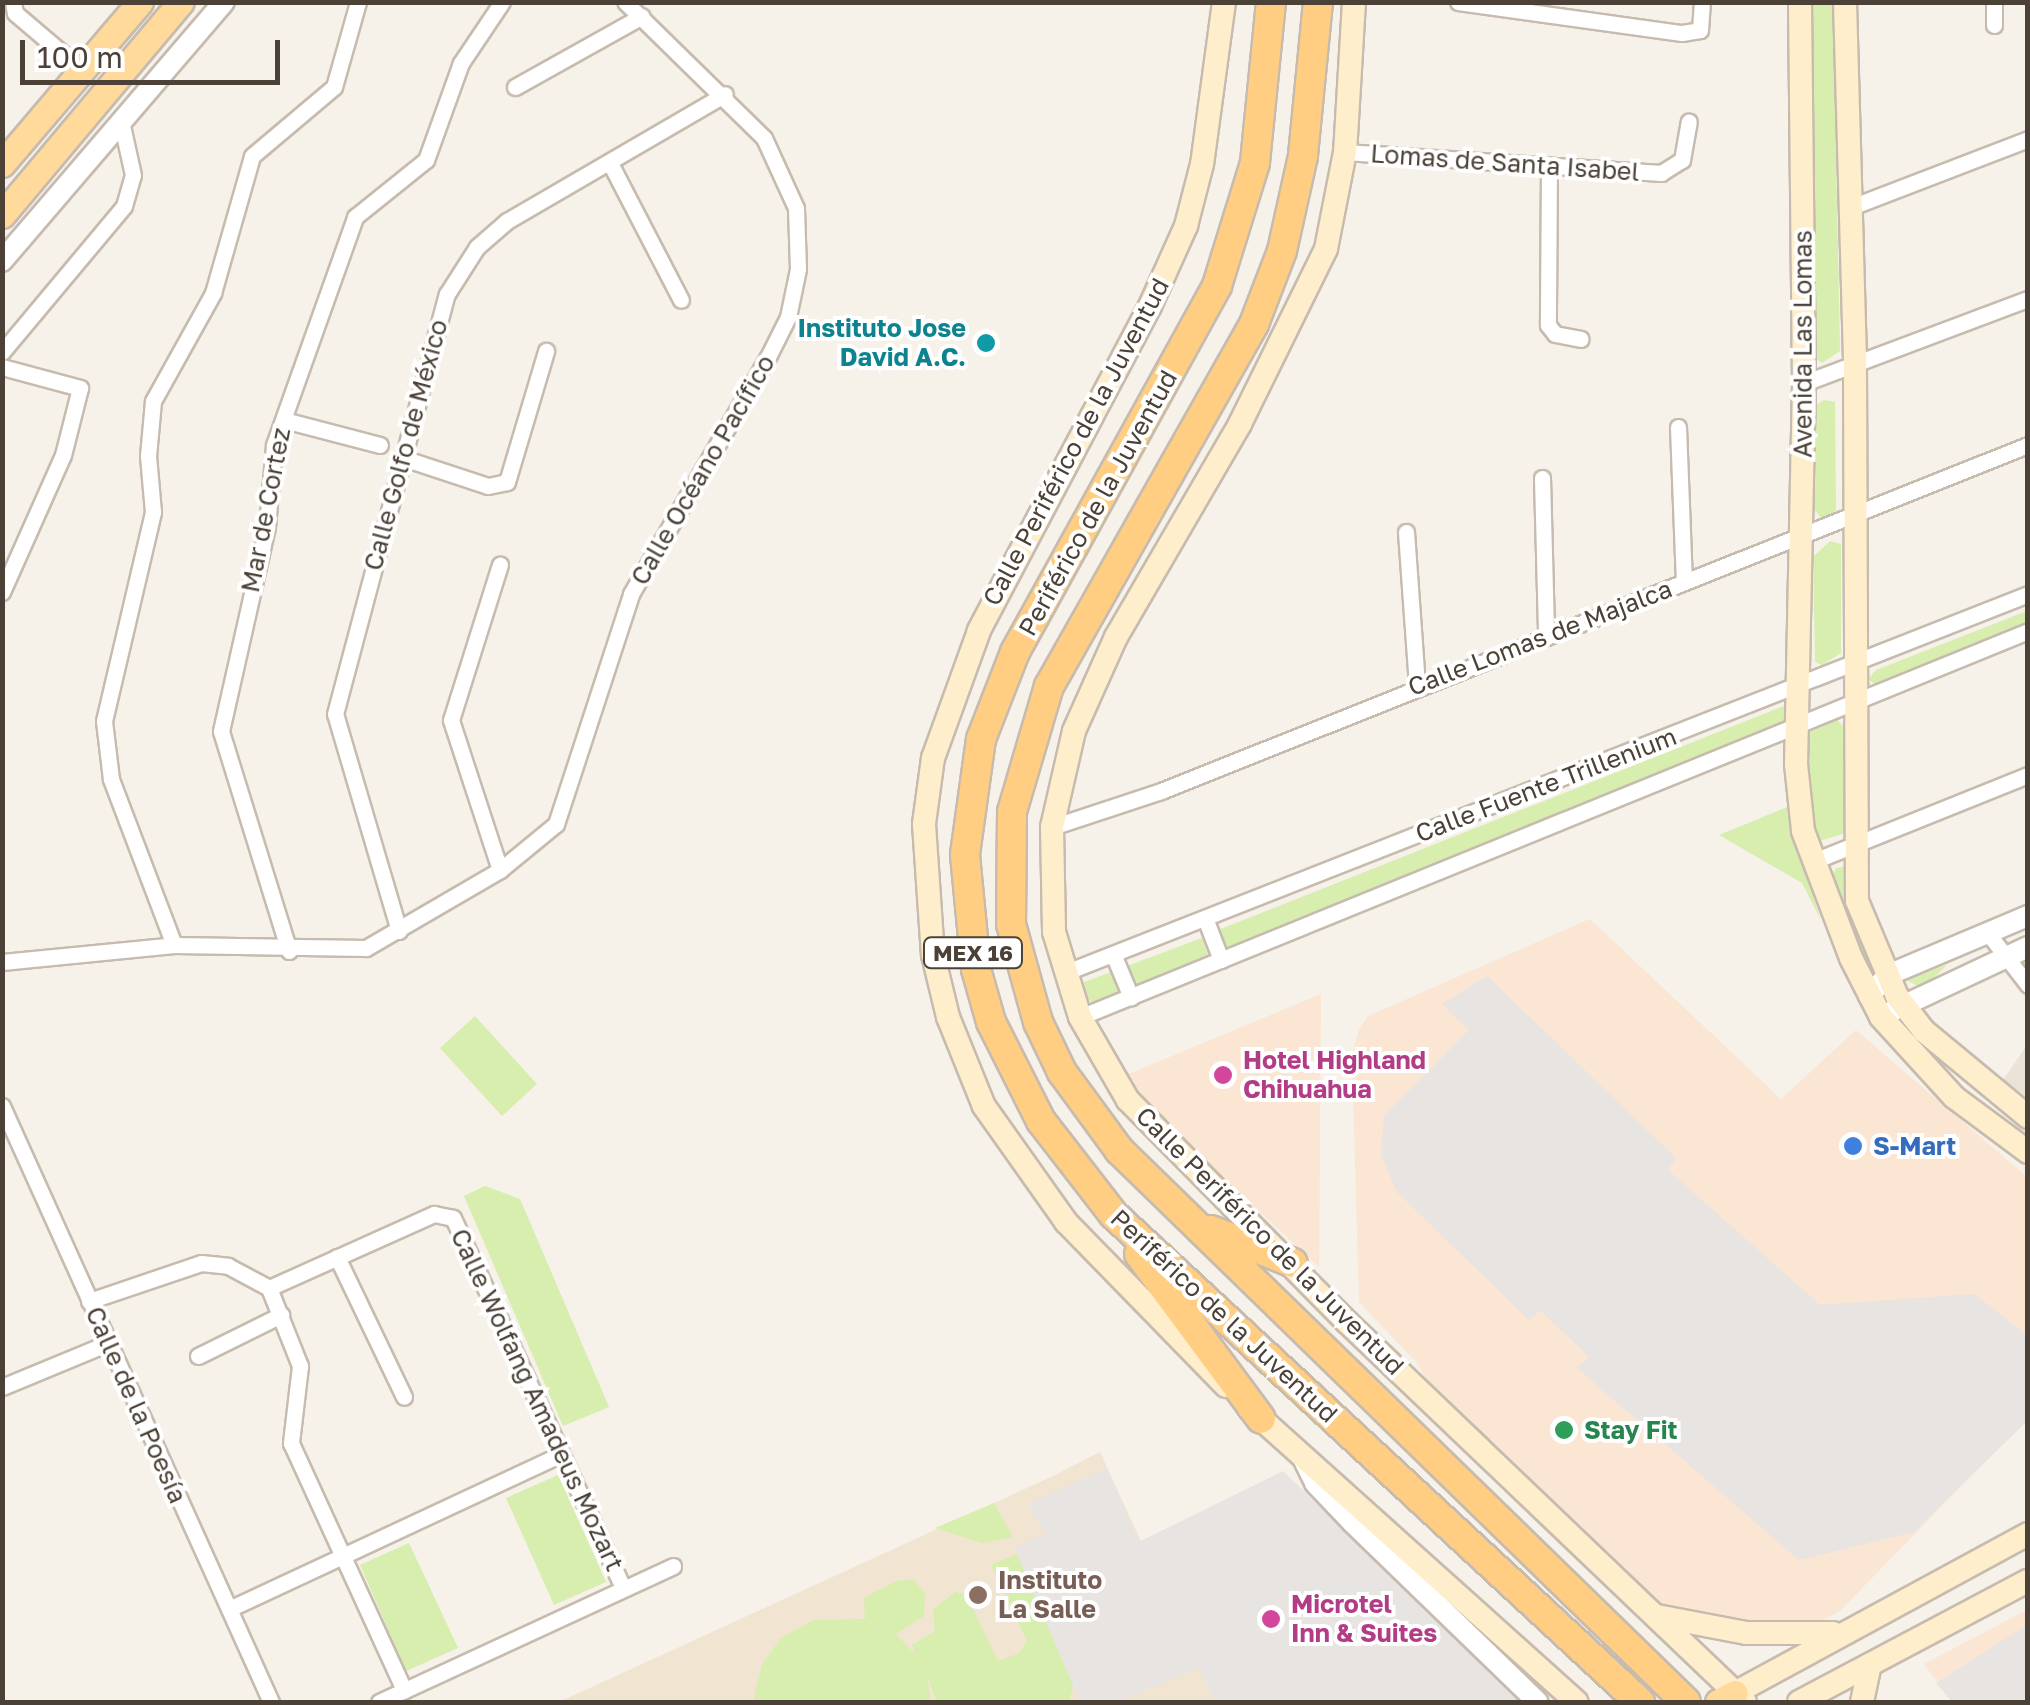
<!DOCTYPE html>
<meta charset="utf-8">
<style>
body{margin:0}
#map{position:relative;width:2030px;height:1705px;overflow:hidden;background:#f6f1e9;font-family:"Golos Text",sans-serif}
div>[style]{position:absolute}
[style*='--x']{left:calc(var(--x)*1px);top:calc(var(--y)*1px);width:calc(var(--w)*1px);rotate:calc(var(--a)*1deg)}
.residential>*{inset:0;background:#ebe3d7}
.commercial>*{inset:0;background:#fae6d3}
.education>*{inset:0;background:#f1e5d2}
.green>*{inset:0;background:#d7eeae}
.parking>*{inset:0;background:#e7e4e1}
.roads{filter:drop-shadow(2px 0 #c6bbae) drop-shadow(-2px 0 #c6bbae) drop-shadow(0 2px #c6bbae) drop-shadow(0 -2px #c6bbae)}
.minor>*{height:15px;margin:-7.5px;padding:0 7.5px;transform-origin:7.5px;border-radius:7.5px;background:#fff}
.tertiary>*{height:20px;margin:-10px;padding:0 10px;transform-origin:10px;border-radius:10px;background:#fff}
.secondary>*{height:22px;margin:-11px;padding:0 11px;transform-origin:11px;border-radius:11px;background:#ffeecb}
.primary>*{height:25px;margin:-12.5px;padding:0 12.5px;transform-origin:12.5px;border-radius:12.5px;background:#ffda9a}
.trunk>*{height:28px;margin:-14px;padding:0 14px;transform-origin:14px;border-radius:14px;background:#ffce83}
.dots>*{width:28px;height:28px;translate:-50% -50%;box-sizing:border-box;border:5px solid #fff;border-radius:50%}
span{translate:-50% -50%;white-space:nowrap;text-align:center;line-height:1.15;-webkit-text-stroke:8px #fff;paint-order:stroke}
.shield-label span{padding:2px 8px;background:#fff;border:2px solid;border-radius:8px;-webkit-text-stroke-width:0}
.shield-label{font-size:22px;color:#4b4136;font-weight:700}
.street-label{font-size:25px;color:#4b4136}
.culture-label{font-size:25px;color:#0d838f;font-weight:700}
.right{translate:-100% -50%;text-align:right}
.hotel-label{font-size:25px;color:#b23c85;font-weight:700}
.left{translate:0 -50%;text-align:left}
.shop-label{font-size:25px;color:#366cbe;font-weight:700}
.leisure-label{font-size:25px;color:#27864d;font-weight:700}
.education-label{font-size:25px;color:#785e54;font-weight:700}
.frame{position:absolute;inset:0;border:5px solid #4b4136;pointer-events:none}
.scale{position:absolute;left:20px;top:40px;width:260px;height:45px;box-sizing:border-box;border:5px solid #4b4136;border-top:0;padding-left:12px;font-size:30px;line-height:35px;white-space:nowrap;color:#4b4136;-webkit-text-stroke:8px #fff;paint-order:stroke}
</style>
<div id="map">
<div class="residential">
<i style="clip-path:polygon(2027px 1045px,2027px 1097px,2003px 1080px)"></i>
</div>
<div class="commercial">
<i style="clip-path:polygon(1590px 919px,1781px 1099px,1856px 1030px,2027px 1177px,2027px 1418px,1841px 1610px,1812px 1627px,1742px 1626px,1669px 1610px,1427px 1382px,1417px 1363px,1359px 1302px,1352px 1054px,1359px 1030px,1368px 1016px)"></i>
<i style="clip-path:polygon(1321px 994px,1319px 1267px,1158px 1117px,1124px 1076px)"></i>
<i style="clip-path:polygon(2027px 1610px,2027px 1702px,1952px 1702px,1924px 1664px)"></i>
</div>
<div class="education">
<i style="clip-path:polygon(1100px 1452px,1215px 1702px,559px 1702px,1053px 1476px)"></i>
</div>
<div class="green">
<i style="clip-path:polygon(1808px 3px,1833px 3px,1840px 351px,1822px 363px,1815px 358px)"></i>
<i style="clip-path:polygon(1824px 400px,1835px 402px,1836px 511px,1821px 518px,1814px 509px,1812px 408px)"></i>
<i style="clip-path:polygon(1830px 541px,1841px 544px,1841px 653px,1822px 665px,1815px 662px,1813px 557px)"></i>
<i style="clip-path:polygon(2027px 611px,2027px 623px,1876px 685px,1868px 679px,1876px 670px)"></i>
<i style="clip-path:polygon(1789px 704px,1790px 725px,1228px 949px,1221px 944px,1218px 930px)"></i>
<i style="clip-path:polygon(1837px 720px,1845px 728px,1848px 832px,1817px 842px,1803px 735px)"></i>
<i style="clip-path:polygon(1787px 807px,1803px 867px,1821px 920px,1802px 883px,1719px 835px)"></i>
<i style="clip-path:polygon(1849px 866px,1877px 977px,1865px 968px,1832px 877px,1836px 868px)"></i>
<i style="clip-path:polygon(1202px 938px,1209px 958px,1092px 1003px,1085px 994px,1084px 982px)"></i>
<i style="clip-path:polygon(1947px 965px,1923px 989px,1906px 980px,1923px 973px)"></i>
<i style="clip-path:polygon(475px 1016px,537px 1084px,502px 1116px,440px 1048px)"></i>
<i style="clip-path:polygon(485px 1186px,520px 1199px,609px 1407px,563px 1426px,464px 1196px)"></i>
<i style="clip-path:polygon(558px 1475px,606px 1582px,554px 1605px,506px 1498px)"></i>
<i style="clip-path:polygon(994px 1503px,1013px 1537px,982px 1543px,935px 1528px)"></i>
<i style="clip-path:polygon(409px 1543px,458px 1648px,406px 1671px,360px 1565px)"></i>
<i style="clip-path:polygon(1021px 1552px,1074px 1684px,1069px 1702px,937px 1702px,927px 1676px,931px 1702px,753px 1702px,762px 1664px,781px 1638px,813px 1620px,865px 1619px,864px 1598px,896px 1581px,913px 1579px,925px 1593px,924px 1616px,896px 1634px,915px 1654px,912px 1645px,935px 1631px,933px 1609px,955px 1592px,966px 1594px,998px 1661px,1019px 1653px,1027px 1641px,991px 1565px)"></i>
</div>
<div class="parking">
<i style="clip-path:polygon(1487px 976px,1676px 1158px,1668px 1170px,1820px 1305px,1974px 1294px,2027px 1335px,2027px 1421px,1914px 1532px,1799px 1560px,1577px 1368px,1589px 1357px,1540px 1310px,1529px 1320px,1397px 1192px,1381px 1156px,1384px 1116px,1469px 1030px,1442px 1004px)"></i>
<i style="clip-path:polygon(1107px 1468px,1139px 1542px,1283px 1471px,1521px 1702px,1215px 1702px,1199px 1668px,1118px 1702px,1080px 1702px,1014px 1547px,1046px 1534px,1028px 1504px)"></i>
<i style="clip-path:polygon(2027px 1625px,2027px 1702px,1952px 1702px,1936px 1683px)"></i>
</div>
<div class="roads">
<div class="minor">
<i style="--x:13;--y:2;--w:11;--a:80"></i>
<i style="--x:15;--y:13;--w:88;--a:40.4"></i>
<i style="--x:1458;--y:2;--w:226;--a:7.9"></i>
<i style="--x:1682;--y:33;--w:18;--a:-9"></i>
<i style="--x:1700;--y:30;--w:28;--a:-86"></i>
<i style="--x:1994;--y:2;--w:23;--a:90"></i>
<i style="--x:515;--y:87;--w:145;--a:-29.2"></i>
<i style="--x:1345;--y:152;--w:317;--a:3.8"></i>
<i style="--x:1661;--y:173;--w:25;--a:-32"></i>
<i style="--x:1682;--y:160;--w:39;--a:-80"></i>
<i style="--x:610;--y:163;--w:154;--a:62.6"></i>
<i style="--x:1549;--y:167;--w:158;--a:90.4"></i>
<i style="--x:1548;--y:325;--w:11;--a:52"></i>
<i style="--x:1555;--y:334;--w:26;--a:11"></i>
<i style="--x:1851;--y:207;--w:190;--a:-21"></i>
<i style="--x:2;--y:352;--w:190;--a:-50.1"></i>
<i style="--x:124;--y:206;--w:32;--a:-74"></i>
<i style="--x:133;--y:175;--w:55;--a:-102.5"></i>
<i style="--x:2;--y:367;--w:81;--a:15.1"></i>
<i style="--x:80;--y:388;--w:69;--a:104.2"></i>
<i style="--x:63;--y:455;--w:150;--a:114"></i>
<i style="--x:1804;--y:383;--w:239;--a:-20.6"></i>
<i style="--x:284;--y:420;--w:99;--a:14.6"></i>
<i style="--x:1678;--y:427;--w:155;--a:87.8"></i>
<i style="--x:403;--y:458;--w:89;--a:18.2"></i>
<i style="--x:488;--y:486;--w:19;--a:-12"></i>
<i style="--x:507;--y:482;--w:137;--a:-73.4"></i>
<i style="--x:1542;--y:478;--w:157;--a:88.5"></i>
<i style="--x:1406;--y:532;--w:154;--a:85.9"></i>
<i style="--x:1052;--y:827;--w:115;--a:-18.3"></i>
<i style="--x:1161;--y:791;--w:933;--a:-21.76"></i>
<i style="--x:1814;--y:861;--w:231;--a:-21.9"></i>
<i style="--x:500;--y:870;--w:158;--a:-108.1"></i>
<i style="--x:451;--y:720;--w:163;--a:-72.5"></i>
<i style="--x:1205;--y:918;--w:45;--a:69.1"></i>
<i style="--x:399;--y:931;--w:226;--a:-106.4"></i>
<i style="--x:335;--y:714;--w:435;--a:-75.1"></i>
<i style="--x:447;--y:294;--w:56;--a:-57.4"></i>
<i style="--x:477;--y:247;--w:40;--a:-41"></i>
<i style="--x:507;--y:221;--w:252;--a:-30.2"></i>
<i style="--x:1987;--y:932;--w:67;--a:52.3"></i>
<i style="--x:174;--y:945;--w:178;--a:-110.8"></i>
<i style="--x:111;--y:779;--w:58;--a:-96.9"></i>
<i style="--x:104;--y:721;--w:215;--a:-76.8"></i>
<i style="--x:153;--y:512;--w:56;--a:-95.1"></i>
<i style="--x:148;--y:456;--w:55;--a:-84.8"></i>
<i style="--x:153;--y:401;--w:124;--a:-60.9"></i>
<i style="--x:213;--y:293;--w:142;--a:-74.1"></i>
<i style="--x:252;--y:156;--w:107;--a:-40.1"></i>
<i style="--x:334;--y:87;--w:88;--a:-74.2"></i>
<i style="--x:289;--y:951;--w:230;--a:-107.2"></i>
<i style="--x:221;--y:731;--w:209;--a:-77.3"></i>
<i style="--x:267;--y:527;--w:82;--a:-85.1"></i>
<i style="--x:274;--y:445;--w:242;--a:-70.4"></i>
<i style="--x:355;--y:217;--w:91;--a:-38.8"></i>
<i style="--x:426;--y:160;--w:103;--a:-70.2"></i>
<i style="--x:461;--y:63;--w:73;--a:-56.1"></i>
<i style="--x:1113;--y:954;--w:47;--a:67.3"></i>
<i style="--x:2;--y:962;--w:173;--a:-5.6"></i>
<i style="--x:174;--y:945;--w:192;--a:0.9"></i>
<i style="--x:366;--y:948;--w:155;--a:-30.2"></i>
<i style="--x:500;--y:870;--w:72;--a:-39.4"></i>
<i style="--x:556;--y:824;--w:242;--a:-71.9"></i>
<i style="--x:631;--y:594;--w:274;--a:-60"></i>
<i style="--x:768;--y:357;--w:45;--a:-63.4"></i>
<i style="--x:788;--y:317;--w:49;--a:-78.2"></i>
<i style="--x:798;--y:269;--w:61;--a:-91.9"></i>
<i style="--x:796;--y:208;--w:77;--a:-114.6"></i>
<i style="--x:764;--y:138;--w:194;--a:-135.6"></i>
<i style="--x:1064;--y:973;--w:1036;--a:-21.46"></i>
<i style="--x:1080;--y:1017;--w:1024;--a:-22.15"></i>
<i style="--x:2;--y:1106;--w:654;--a:65.71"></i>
<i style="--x:337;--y:1257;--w:155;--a:64.4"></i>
<i style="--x:269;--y:1288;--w:181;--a:-24.2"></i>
<i style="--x:434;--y:1214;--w:19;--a:12"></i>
<i style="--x:453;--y:1218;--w:405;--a:65.3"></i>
<i style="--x:89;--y:1301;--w:118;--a:-18.7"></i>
<i style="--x:201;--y:1263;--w:27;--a:6"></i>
<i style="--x:228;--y:1266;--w:47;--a:28.2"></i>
<i style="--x:269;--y:1288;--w:84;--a:68.3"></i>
<i style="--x:300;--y:1366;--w:78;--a:96.7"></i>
<i style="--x:291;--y:1443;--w:272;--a:65.4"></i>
<i style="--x:198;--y:1356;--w:93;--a:-26.3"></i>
<i style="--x:2;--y:1387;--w:115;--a:-22.5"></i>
<i style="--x:229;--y:1609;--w:365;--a:-25"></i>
<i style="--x:379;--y:1702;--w:324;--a:-24.8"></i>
</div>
<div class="tertiary">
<i style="--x:2;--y:261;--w:341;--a:-49.4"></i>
<i style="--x:1869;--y:996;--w:28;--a:-48"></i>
<i style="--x:1888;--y:975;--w:152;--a:-22.9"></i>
<i style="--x:1892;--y:1011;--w:150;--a:-25.2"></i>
<i style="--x:1304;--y:1460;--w:25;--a:64"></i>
<i style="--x:1315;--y:1483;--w:55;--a:46.5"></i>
<i style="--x:1353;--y:1523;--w:257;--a:44.1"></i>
</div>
<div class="secondary">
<i style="--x:1224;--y:2;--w:163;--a:97.7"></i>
<i style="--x:1202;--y:164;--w:64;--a:104.5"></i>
<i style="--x:1186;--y:226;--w:88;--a:114.2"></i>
<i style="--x:1150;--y:306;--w:367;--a:117.8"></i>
<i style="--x:979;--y:631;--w:135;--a:109.9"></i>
<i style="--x:933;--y:758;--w:67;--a:97.8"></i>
<i style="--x:924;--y:824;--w:131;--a:86.1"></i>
<i style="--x:933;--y:955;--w:64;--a:76.4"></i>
<i style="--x:948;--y:1017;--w:96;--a:68"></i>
<i style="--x:984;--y:1106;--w:142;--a:54.7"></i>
<i style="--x:1066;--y:1222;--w:229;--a:45.7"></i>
<i style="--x:1354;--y:2;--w:150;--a:93.4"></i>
<i style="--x:1345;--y:152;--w:99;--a:101.1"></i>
<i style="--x:1326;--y:249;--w:195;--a:116.2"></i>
<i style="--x:1240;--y:424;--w:246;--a:120.2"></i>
<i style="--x:1116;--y:637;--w:103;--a:114.1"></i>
<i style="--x:1074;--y:731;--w:98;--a:102.9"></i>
<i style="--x:1052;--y:827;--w:105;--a:88.9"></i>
<i style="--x:1054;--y:932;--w:89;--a:73"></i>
<i style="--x:1080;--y:1017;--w:96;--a:60"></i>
<i style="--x:1128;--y:1100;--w:312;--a:45.4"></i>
<i style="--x:1347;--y:1322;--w:550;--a:43.67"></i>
<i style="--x:1800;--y:2;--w:381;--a:89.4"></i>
<i style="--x:1804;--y:383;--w:381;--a:91.2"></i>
<i style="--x:1796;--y:764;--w:67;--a:84"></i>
<i style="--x:1803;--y:831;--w:136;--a:69.3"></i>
<i style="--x:1851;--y:958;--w:66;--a:63"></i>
<i style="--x:1881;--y:1017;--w:108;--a:47.6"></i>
<i style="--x:1954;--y:1097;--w:92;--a:36.6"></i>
<i style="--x:1845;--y:2;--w:365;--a:88.4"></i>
<i style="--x:1855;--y:367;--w:534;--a:89.79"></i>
<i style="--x:1857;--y:901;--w:103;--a:67.2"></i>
<i style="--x:1897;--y:996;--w:44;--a:52.4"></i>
<i style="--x:1924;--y:1031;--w:135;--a:39.6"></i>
<i style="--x:1249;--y:1408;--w:440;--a:41.9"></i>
<i style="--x:1657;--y:1616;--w:91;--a:10.8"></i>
<i style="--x:1746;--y:1633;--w:87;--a:0"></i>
<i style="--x:1735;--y:1693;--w:333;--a:-28.5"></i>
<i style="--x:1799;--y:1702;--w:259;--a:-27.9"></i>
<i style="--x:1862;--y:1702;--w:38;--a:-78"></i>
</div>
<div class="primary">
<i style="--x:2;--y:164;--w:213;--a:-49.6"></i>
<i style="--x:2;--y:215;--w:278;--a:-50"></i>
<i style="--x:1718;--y:1702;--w:19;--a:-28"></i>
</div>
<div class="trunk">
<i style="--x:1271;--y:2;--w:162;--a:95.7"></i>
<i style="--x:1255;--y:163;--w:129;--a:107.2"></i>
<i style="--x:1217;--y:286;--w:418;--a:118.9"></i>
<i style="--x:1015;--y:652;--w:93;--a:111.3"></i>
<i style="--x:981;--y:739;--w:117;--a:97.9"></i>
<i style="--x:965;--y:855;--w:115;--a:84.5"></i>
<i style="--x:976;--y:969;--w:55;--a:74.2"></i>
<i style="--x:991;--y:1022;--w:111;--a:63.2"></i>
<i style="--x:1041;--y:1121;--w:119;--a:52.2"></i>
<i style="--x:1114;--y:1215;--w:717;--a:42.8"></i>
<i style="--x:1318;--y:2;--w:155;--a:95.6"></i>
<i style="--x:1303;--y:156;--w:97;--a:102.5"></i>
<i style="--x:1282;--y:251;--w:78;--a:111"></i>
<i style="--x:1254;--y:324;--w:416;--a:119.5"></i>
<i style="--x:1049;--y:686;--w:131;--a:106.4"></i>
<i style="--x:1012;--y:812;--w:112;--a:90.5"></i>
<i style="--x:1011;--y:924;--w:102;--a:74.6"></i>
<i style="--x:1038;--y:1022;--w:55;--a:64.4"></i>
<i style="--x:1062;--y:1072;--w:97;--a:53.8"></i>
<i style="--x:1119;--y:1150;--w:791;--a:44.23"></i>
<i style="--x:1211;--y:1230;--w:88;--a:21.9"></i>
<i style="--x:1139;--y:1254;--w:205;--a:53.5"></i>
</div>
</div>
<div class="dots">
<i style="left:986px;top:343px;background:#0f9aa8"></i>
<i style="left:1223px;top:1075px;background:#d1479c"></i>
<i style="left:1853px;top:1146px;background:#3f7fe0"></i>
<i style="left:1564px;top:1430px;background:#2e9e5b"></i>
<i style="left:978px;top:1595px;background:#8d6e63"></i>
<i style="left:1271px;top:1619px;background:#d1479c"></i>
</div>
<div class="shield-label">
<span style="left:973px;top:953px">MEX 16</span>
</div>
<div class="street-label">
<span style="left:1505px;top:163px;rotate:4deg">Lomas de Santa Isabel</span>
<span style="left:1803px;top:344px;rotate:-90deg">Avenida Las Lomas</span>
<span style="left:1076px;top:442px;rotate:-62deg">Calle Periférico de la Juventud</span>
<span style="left:406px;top:445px;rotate:-75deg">Calle Golfo de México</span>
<span style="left:703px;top:470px;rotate:-60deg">Calle Océano Pacífico</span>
<span style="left:1098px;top:503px;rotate:-61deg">Periférico de la Juventud</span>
<span style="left:266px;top:510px;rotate:-79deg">Mar de Cortez</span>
<span style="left:1540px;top:638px;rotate:-21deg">Calle Lomas de Majalca</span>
<span style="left:1546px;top:785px;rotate:-21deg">Calle Fuente Trillenium</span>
<span style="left:1270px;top:1241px;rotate:45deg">Calle Periférico de la Juventud</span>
<span style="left:1224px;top:1316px;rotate:43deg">Periférico de la Juventud</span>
<span style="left:537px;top:1400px;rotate:65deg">Calle Wolfang Amadeus Mozart</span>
<span style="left:136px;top:1405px;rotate:66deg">Calle de la Poesía</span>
</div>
<div class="culture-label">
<span class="right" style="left:966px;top:343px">Instituto Jose<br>David A.C.</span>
</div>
<div class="hotel-label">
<span class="left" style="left:1243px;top:1075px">Hotel Highland<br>Chihuahua</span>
<span class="left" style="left:1291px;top:1619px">Microtel<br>Inn &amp; Suites</span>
</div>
<div class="shop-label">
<span class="left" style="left:1873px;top:1146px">S-Mart</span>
</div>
<div class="leisure-label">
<span class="left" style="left:1584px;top:1430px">Stay Fit</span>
</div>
<div class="education-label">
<span class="left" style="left:998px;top:1595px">Instituto<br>La Salle</span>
</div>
<div class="frame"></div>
<div class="scale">100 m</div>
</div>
